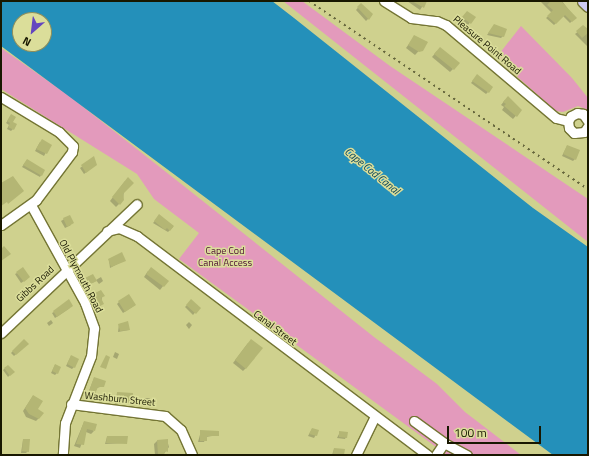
<!DOCTYPE html>
<style>
body{margin:0}
#map{position:relative;width:589px;height:456px;overflow:hidden;background:#cfd18e;font-family:"Titillium Web",sans-serif}
div>[style]{position:absolute}
[style*='--x']{left:calc(var(--x)*1px);top:calc(var(--y)*1px);width:calc(var(--w)*1px);rotate:calc(var(--a)*1deg)}
.green>*{inset:0;background:#e39abc}
.water>*{inset:0;background:#2490ba}
.shadow>*{inset:0;background:#0003}
.building>*{inset:0;background:#b4b674}
.roads{filter:drop-shadow(1px 0 #747534) drop-shadow(-1px 0 #747534) drop-shadow(0 1px #747534) drop-shadow(0 -1px #747534)}
.minor>*{height:9px;margin:-4.5px;padding:0 4.5px;transform-origin:4.5px;border-radius:4.5px;background:#fff}
.major>*{height:11px;margin:-5.5px;padding:0 5.5px;transform-origin:5.5px;border-radius:5.5px;background:#cecaf1}
.rail>*{height:2px;margin-top:-1px;transform-origin:0;background:repeating-linear-gradient(90deg,#65663c 0 2px,transparent 0 6px)}
span{translate:-50% -50%;white-space:nowrap;text-align:center;line-height:1.15;-webkit-text-stroke:3px #dbde9a;paint-order:stroke}
.street-label{font-size:10px;color:#181700}
.park-label{font-size:10px;color:#4c0d32}
.water-label{font-size:11px;color:#09445a;font-style:italic}
.frame{position:absolute;inset:0;border:2px solid #181700;pointer-events:none}
.north{position:absolute;left:12px;top:12px;width:40px;height:40px;box-sizing:border-box;background:#dbde9a;border:1px solid #8d8e5c;border-radius:50%;rotate:208deg;font-size:11px;font-weight:700;line-height:16px;text-align:center;color:#181700}
.north::after{content:'';display:block;margin:auto;width:14px;height:18px;background:#6446bf;clip-path:polygon(50% 0,100% 100%,50% 72%,0 100%)}
.scale{position:absolute;left:447px;top:426px;width:94px;height:18px;box-sizing:border-box;border:2px solid #181700;border-top:0;padding-left:5px;font-size:12px;line-height:14px;white-space:nowrap;color:#181700;-webkit-text-stroke:3px #dbde9a;paint-order:stroke}
</style>
<div id="map">
<div class="green">
<i style="clip-path:polygon(283px 1px,302px 1px,390px 66px,588px 199px,588px 242px)"></i>
<i style="clip-path:polygon(521px 26px,572px 78px,588px 98px,588px 110px,578px 106px,563px 112px,556px 111px,496px 58px)"></i>
<i style="clip-path:polygon(1px 48px,68px 95px,180px 183px,374px 337px,437px 384px,465px 412px,521px 455px,447px 455px,179px 259px,199px 233px,154px 199px,137px 174px,1px 89px)"></i>
</div>
<div class="water">
<i style="clip-path:polygon(evenodd,1px 1px,272px 1px,294px 18px,533px 208px,588px 247px,588px 455px,553px 455px,1px 46px,1px 1px,20px 20px,44px 20px,44px 44px,20px 44px,20px 20px)"></i>
</div>
<div class="shadow">
<i style="clip-path:polygon(407px 1px,426px 1px,420px 10px)"></i>
<i style="clip-path:polygon(562px 1px,575px 18px,570px 23px,563px 16px,554px 25px,546px 18px,552px 13px,541px 2px)"></i>
<i style="clip-path:polygon(361px 4px,372px 15px,366px 21px,356px 10px)"></i>
<i style="clip-path:polygon(466px 14px,474px 17px,468px 25px,461px 20px)"></i>
<i style="clip-path:polygon(493px 27px,503px 36px,501px 38px,487px 35px)"></i>
<i style="clip-path:polygon(584px 27px,588px 30px,588px 47px,575px 34px)"></i>
<i style="clip-path:polygon(414px 37px,427px 42px,415px 55px,406px 48px)"></i>
<i style="clip-path:polygon(437px 51px,453px 69px,450px 72px,432px 57px)"></i>
<i style="clip-path:polygon(475px 78px,488px 92px,486px 94px,471px 83px)"></i>
<i style="clip-path:polygon(505px 100px,521px 110px,513px 119px,502px 110px,504px 107px,501px 105px)"></i>
<i style="clip-path:polygon(11px 116px,13px 129px,11px 131px,7px 129px,9px 125px,6px 123px)"></i>
<i style="clip-path:polygon(40px 142px,50px 145px,44px 156px,35px 151px)"></i>
<i style="clip-path:polygon(567px 146px,575px 159px,573px 161px,562px 156px)"></i>
<i style="clip-path:polygon(94px 158px,94px 166px,84px 174px,80px 168px)"></i>
<i style="clip-path:polygon(27px 160px,41px 175px,40px 177px,22px 167px)"></i>
<i style="clip-path:polygon(125px 181px,123px 200px,116px 207px,110px 201px)"></i>
<i style="clip-path:polygon(69px 216px,71px 225px,65px 228px,61px 221px)"></i>
<i style="clip-path:polygon(159px 216px,173px 227px,168px 232px,153px 223px)"></i>
<i style="clip-path:polygon(109px 260px,125px 260px,110px 268px)"></i>
<i style="clip-path:polygon(148px 271px,167px 281px,160px 290px,144px 277px)"></i>
<i style="clip-path:polygon(17px 273px,27px 279px,21px 283px,15px 274px)"></i>
<i style="clip-path:polygon(93px 275px,94px 282px,84px 287px,82px 282px)"></i>
<i style="clip-path:polygon(101px 277px,103px 281px,99px 284px,96px 280px)"></i>
<i style="clip-path:polygon(92px 296px,102px 297px,101px 305px,96px 308px)"></i>
<i style="clip-path:polygon(191px 301px,199px 308px,193px 315px,185px 307px)"></i>
<i style="clip-path:polygon(119px 302px,135px 305px,123px 313px,117px 304px)"></i>
<i style="clip-path:polygon(70px 308px,55px 318px,52px 313px,54px 312px)"></i>
<i style="clip-path:polygon(51px 320px,53px 323px,49px 326px,47px 323px)"></i>
<i style="clip-path:polygon(189px 322px,192px 325px,189px 329px,186px 325px)"></i>
<i style="clip-path:polygon(119px 324px,129px 330px,118px 332px)"></i>
<i style="clip-path:polygon(24px 340px,27px 344px,14px 356px,11px 353px)"></i>
<i style="clip-path:polygon(248px 343px,246px 368px,243px 371px,233px 363px)"></i>
<i style="clip-path:polygon(115px 352px,119px 354px,117px 359px,113px 357px)"></i>
<i style="clip-path:polygon(71px 356px,74px 367px,72px 369px,66px 366px)"></i>
<i style="clip-path:polygon(55px 365px,57px 373px,55px 375px,51px 373px)"></i>
<i style="clip-path:polygon(8px 366px,13px 372px,8px 377px,3px 370px)"></i>
<i style="clip-path:polygon(94px 378px,103px 386px,97px 388px,89px 402px,85px 401px)"></i>
<i style="clip-path:polygon(117px 393px,131px 403px,115px 404px)"></i>
<i style="clip-path:polygon(33px 396px,39px 418px,36px 421px,26px 417px,23px 411px)"></i>
<i style="clip-path:polygon(145px 398px,150px 398px,148px 405px,143px 405px)"></i>
<i style="clip-path:polygon(84px 422px,94px 431px,91px 434px,86px 432px,80px 448px,74px 446px)"></i>
<i style="clip-path:polygon(312px 429px,318px 431px,314px 438px,308px 436px)"></i>
<i style="clip-path:polygon(201px 431px,218px 435px,206px 437px,204px 442px,198px 442px)"></i>
<i style="clip-path:polygon(340px 432px,346px 437px,345px 439px,337px 438px)"></i>
<i style="clip-path:polygon(107px 437px,126px 443px,105px 444px)"></i>
<i style="clip-path:polygon(23px 440px,28px 451px,26px 453px,21px 453px)"></i>
<i style="clip-path:polygon(167px 440px,169px 447px,163px 455px,155px 455px,154px 444px,157px 441px)"></i>
<i style="clip-path:polygon(334px 449px,343px 454px,332px 455px)"></i>
</div>
<div class="building">
<i style="clip-path:polygon(412px 1px,427px 1px,424px 8px)"></i>
<i style="clip-path:polygon(551px 1px,561px 1px,577px 18px,572px 22px,565px 15px,556px 24px,547px 16px,553px 10px,547px 5px)"></i>
<i style="clip-path:polygon(361px 3px,373px 14px,369px 20px,357px 7px)"></i>
<i style="clip-path:polygon(467px 11px,476px 17px,471px 24px,462px 17px)"></i>
<i style="clip-path:polygon(494px 24px,507px 29px,504px 37px,488px 33px)"></i>
<i style="clip-path:polygon(583px 25px,588px 29px,588px 33px,582px 38px,576px 31px)"></i>
<i style="clip-path:polygon(414px 35px,428px 42px,423px 51px,419px 52px,408px 45px)"></i>
<i style="clip-path:polygon(440px 47px,460px 63px,454px 70px,434px 54px)"></i>
<i style="clip-path:polygon(477px 74px,493px 87px,489px 93px,472px 81px)"></i>
<i style="clip-path:polygon(508px 96px,522px 110px,517px 117px,504px 106px,506px 104px,503px 102px)"></i>
<i style="clip-path:polygon(11px 114px,16px 117px,13px 122px,17px 124px,14px 130px,8px 127px,10px 123px,7px 121px)"></i>
<i style="clip-path:polygon(42px 139px,52px 145px,47px 154px,36px 149px)"></i>
<i style="clip-path:polygon(567px 145px,580px 150px,576px 160px,563px 154px)"></i>
<i style="clip-path:polygon(94px 156px,97px 165px,86px 173px,81px 165px)"></i>
<i style="clip-path:polygon(27px 159px,45px 170px,42px 176px,23px 165px)"></i>
<i style="clip-path:polygon(13px 176px,24px 191px,8px 204px,7px 202px,1px 206px,1px 183px)"></i>
<i style="clip-path:polygon(128px 177px,134px 183px,123px 194px,124px 200px,120px 205px,112px 197px)"></i>
<i style="clip-path:polygon(159px 214px,174px 226px,170px 231px,167px 228px,165px 230px,154px 221px)"></i>
<i style="clip-path:polygon(70px 215px,74px 223px,67px 227px,63px 218px)"></i>
<i style="clip-path:polygon(4px 246px,11px 254px,1px 261px,1px 249px)"></i>
<i style="clip-path:polygon(122px 252px,126px 261px,111px 267px,108px 259px)"></i>
<i style="clip-path:polygon(23px 267px,30px 277px,24px 282px,16px 272px)"></i>
<i style="clip-path:polygon(151px 267px,169px 281px,164px 287px,146px 274px)"></i>
<i style="clip-path:polygon(93px 274px,97px 281px,86px 286px,83px 279px)"></i>
<i style="clip-path:polygon(101px 290px,105px 296px,101px 298px,104px 304px,98px 307px,91px 295px)"></i>
<i style="clip-path:polygon(129px 294px,136px 305px,125px 312px,118px 301px)"></i>
<i style="clip-path:polygon(69px 299px,73px 306px,57px 317px,53px 311px)"></i>
<i style="clip-path:polygon(191px 299px,201px 308px,196px 314px,186px 305px)"></i>
<i style="clip-path:polygon(128px 321px,130px 330px,120px 331px,118px 324px)"></i>
<i style="clip-path:polygon(24px 339px,29px 344px,16px 355px,12px 351px)"></i>
<i style="clip-path:polygon(251px 339px,263px 348px,246px 369px,235px 360px)"></i>
<i style="clip-path:polygon(71px 355px,79px 359px,75px 368px,67px 364px)"></i>
<i style="clip-path:polygon(106px 355px,110px 357px,106px 369px,100px 367px)"></i>
<i style="clip-path:polygon(55px 364px,61px 367px,58px 374px,52px 371px)"></i>
<i style="clip-path:polygon(8px 365px,15px 372px,10px 376px,4px 368px)"></i>
<i style="clip-path:polygon(94px 377px,106px 381px,104px 387px,98px 387px,92px 401px,86px 400px)"></i>
<i style="clip-path:polygon(117px 392px,133px 393px,132px 403px,117px 403px)"></i>
<i style="clip-path:polygon(33px 395px,43px 401px,38px 409px,44px 413px,39px 419px,29px 414px,25px 408px)"></i>
<i style="clip-path:polygon(84px 421px,97px 424px,95px 431px,87px 429px,84px 445px,76px 444px)"></i>
<i style="clip-path:polygon(312px 428px,319px 430px,317px 436px,309px 434px)"></i>
<i style="clip-path:polygon(200px 430px,219px 431px,219px 436px,207px 436px,207px 441px,200px 441px)"></i>
<i style="clip-path:polygon(339px 431px,348px 432px,347px 438px,339px 437px)"></i>
<i style="clip-path:polygon(107px 436px,128px 436px,127px 444px,106px 443px)"></i>
<i style="clip-path:polygon(23px 439px,30px 439px,29px 452px,22px 451px)"></i>
<i style="clip-path:polygon(168px 439px,168px 452px,165px 451px,164px 455px,158px 455px,157px 440px)"></i>
<i style="clip-path:polygon(334px 448px,345px 449px,344px 455px,333px 454px)"></i>
</div>
<div class="roads">
<div class="minor">
<i style="--x:384;--y:1;--w:32;--a:32"></i>
<i style="--x:411;--y:18;--w:26;--a:7"></i>
<i style="--x:437;--y:21;--w:10;--a:24"></i>
<i style="--x:446;--y:25;--w:144;--a:40.2"></i>
<i style="--x:556;--y:118;--w:12;--a:14"></i>
<i style="--x:1;--y:97;--w:68;--a:31.1"></i>
<i style="--x:59;--y:132;--w:20;--a:45"></i>
<i style="--x:588;--y:121;--w:9;--a:-126"></i>
<i style="--x:583;--y:114;--w:6;--a:-171"></i>
<i style="--x:577;--y:113;--w:7;--a:153"></i>
<i style="--x:571;--y:116;--w:6;--a:121"></i>
<i style="--x:568;--y:121;--w:7;--a:82"></i>
<i style="--x:569;--y:128;--w:7;--a:45"></i>
<i style="--x:574;--y:133;--w:10;--a:-6"></i>
<i style="--x:584;--y:132;--w:7;--a:-56"></i>
<i style="--x:31;--y:205;--w:112;--a:61.1"></i>
<i style="--x:85;--y:303;--w:27;--a:70"></i>
<i style="--x:94;--y:328;--w:28;--a:96"></i>
<i style="--x:91;--y:356;--w:72;--a:111.2"></i>
<i style="--x:65;--y:423;--w:32;--a:94"></i>
<i style="--x:1;--y:225;--w:43;--a:-35.5"></i>
<i style="--x:36;--y:200;--w:60;--a:-53.1"></i>
<i style="--x:72;--y:152;--w:6;--a:-81"></i>
<i style="--x:107;--y:231;--w:12;--a:-14"></i>
<i style="--x:119;--y:228;--w:20;--a:24"></i>
<i style="--x:137;--y:236;--w:364;--a:37"></i>
<i style="--x:1;--y:333;--w:187;--a:-43.5"></i>
<i style="--x:71;--y:404;--w:95;--a:7.3"></i>
<i style="--x:165;--y:416;--w:21;--a:41"></i>
<i style="--x:181;--y:430;--w:27;--a:66"></i>
<i style="--x:414;--y:421;--w:37;--a:36"></i>
<i style="--x:444;--y:443;--w:14;--a:124"></i>
<i style="--x:444;--y:443;--w:26;--a:28"></i>
<i style="--x:356;--y:455;--w:43;--a:-64"></i>
</div>
<div class="major">
<i style="--x:583;--y:1;--w:7;--a:45"></i>
</div>
</div>
<div class="rail">
<i style="--x:309;--y:1;--w:336;--a:34"></i>
</div>
<div class="street-label">
<span style="left:487px;top:45px;rotate:40deg">Pleasure Point Road</span>
<span style="left:81px;top:276px;rotate:62deg">Old Plymouth Road</span>
<span style="left:35px;top:284px;rotate:-43deg">Gibbs Road</span>
<span style="left:275px;top:328px;rotate:37deg">Canal Street</span>
<span style="left:120px;top:399px;rotate:6deg">Washburn Street</span>
</div>
<div class="park-label">
<span style="left:225px;top:256px">Cape Cod<br>Canal Access</span>
</div>
<div class="water-label">
<span style="left:372px;top:171px;rotate:39deg">Cape Cod Canal</span>
</div>
<div class="frame"></div>
<div class="north">N</div>
<div class="scale">100 m</div>
</div>
